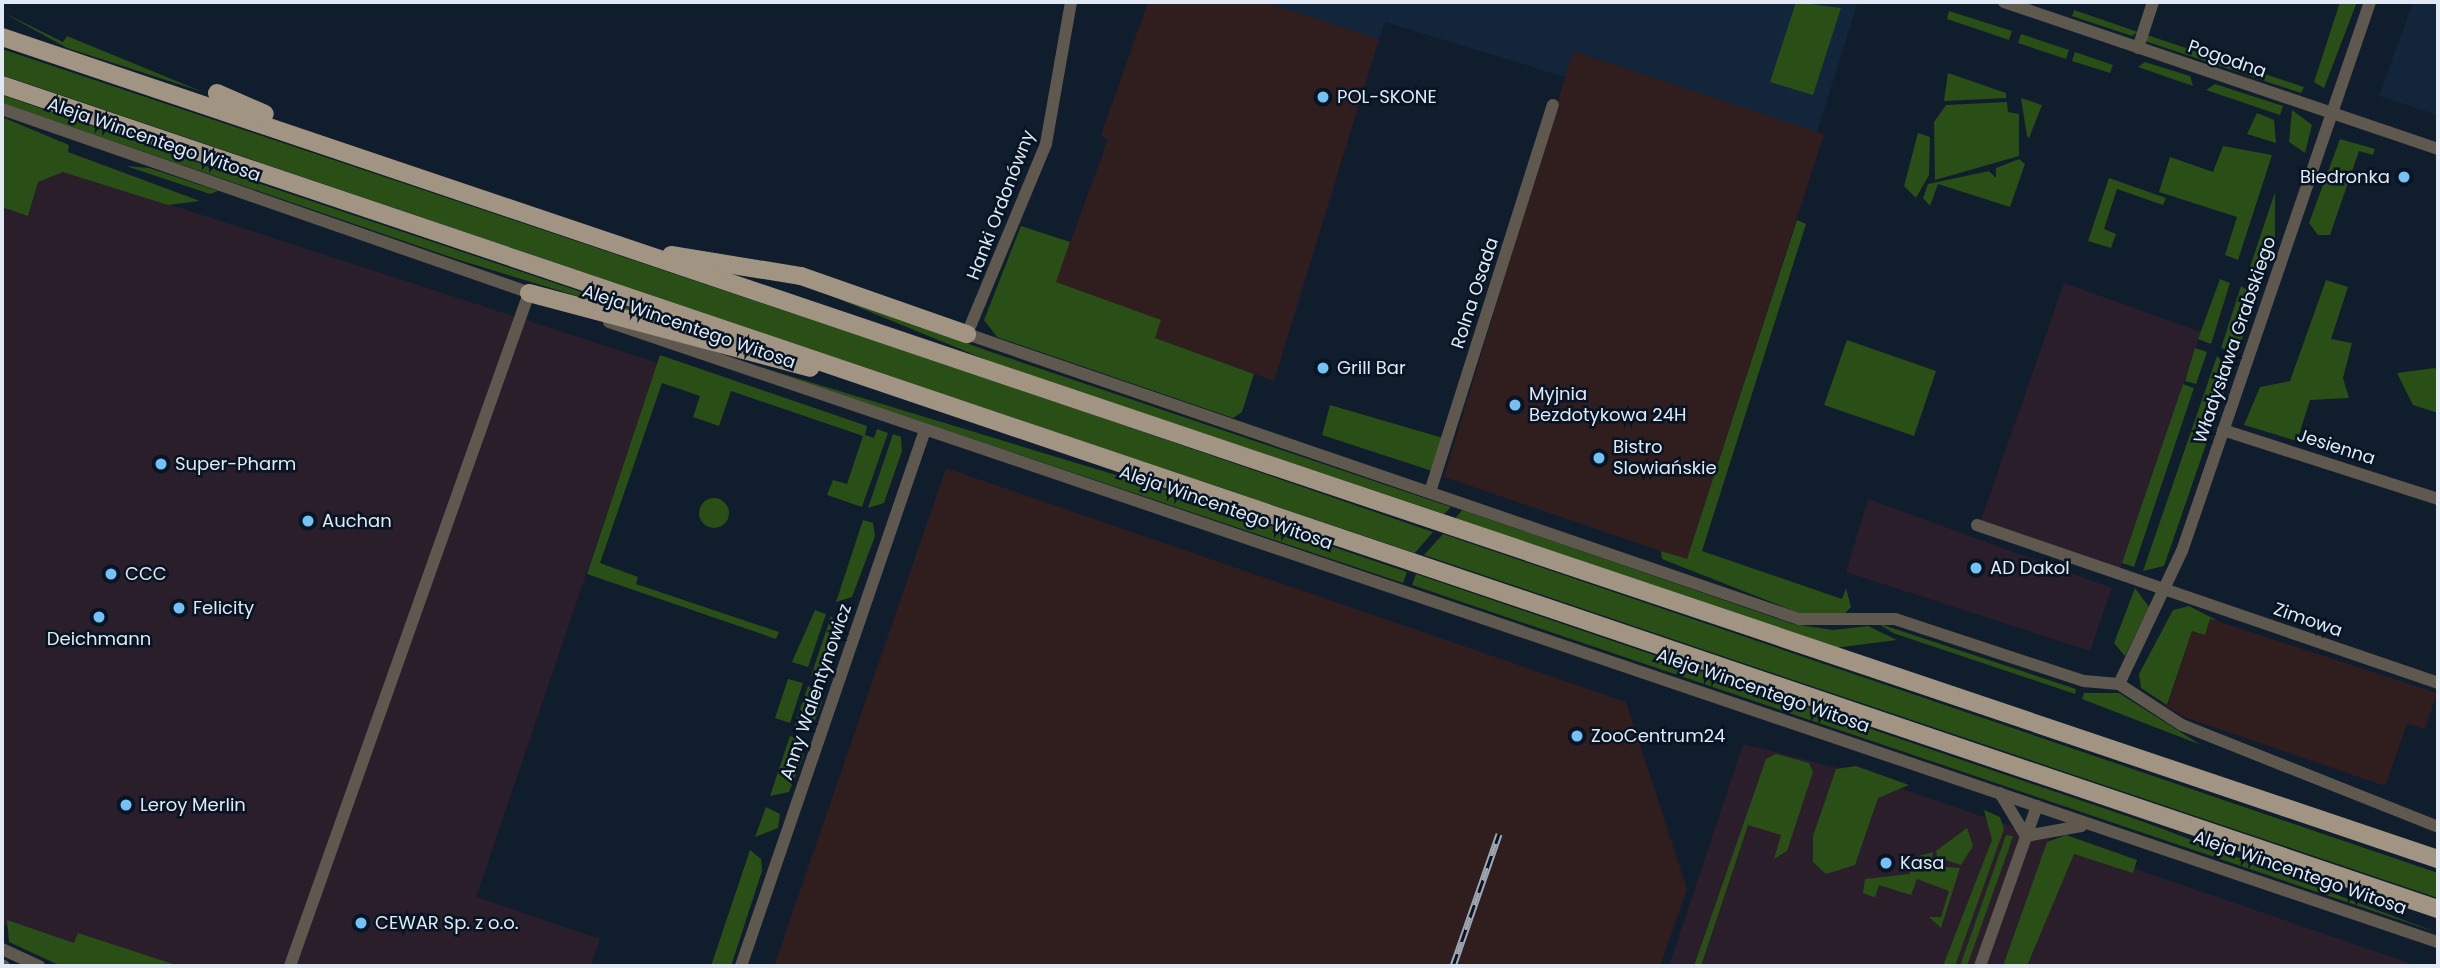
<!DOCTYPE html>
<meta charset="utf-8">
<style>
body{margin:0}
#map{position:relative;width:2440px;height:968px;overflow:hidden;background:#0f1d2d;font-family:Poppins,sans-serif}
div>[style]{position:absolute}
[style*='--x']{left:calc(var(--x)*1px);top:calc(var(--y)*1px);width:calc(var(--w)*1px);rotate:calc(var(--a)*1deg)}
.commercial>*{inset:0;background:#2b1e2b}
.industrial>*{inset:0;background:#301d1e}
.built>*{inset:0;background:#13253a}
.green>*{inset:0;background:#294e16}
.round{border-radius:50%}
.minor>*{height:12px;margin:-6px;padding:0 6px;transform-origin:6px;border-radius:6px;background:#5e584f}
.primary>*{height:18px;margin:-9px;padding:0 9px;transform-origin:9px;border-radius:9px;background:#a19482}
.rail>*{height:7px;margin-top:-3.5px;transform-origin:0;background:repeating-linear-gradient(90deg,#071423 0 13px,#9ea8b5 0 26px);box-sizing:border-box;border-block:2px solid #9ea8b5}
.dots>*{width:19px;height:19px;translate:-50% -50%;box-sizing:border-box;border:4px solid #071423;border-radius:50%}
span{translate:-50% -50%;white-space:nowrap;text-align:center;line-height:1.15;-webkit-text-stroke:5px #071423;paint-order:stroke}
.street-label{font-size:18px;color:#e0e9f4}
.poi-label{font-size:18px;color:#e0e9f4}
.left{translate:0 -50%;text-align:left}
.right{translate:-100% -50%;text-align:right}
.frame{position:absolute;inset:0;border:4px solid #e0e9f4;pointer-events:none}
</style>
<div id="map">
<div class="commercial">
<i style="clip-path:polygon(2px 150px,658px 363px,476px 897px,600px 939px,591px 966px,118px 966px,2px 925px)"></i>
<i style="clip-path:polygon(2064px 283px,2201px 332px,2120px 569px,1981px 520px)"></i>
<i style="clip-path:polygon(1868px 499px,2112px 588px,2090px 651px,1846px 572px)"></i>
<i style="clip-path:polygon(1743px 744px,1850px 771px,2418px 966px,1669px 966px)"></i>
</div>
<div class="industrial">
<i style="clip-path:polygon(1148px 2px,1265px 2px,1379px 39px,1274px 381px,1049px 300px,1102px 156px,1107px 140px,1101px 135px)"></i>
<i style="clip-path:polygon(1573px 51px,1824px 134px,1687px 560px,1444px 477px)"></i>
<i style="clip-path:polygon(946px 468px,1626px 702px,1687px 889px,1660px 966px,774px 966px)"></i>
<i style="clip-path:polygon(2211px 619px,2437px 693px,2425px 729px,2407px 724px,2385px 786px,2184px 717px,2158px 701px,2168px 705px,2192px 631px)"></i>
</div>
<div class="built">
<i style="clip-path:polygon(1265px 2px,1858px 2px,1817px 132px,1574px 51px,1565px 77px,1385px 22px,1379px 39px)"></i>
<i style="clip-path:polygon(2413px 2px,2438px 2px,2438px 115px,2379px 96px)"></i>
</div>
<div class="green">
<i style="clip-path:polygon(1796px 2px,1841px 8px,1813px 95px,1770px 82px)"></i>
<i style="clip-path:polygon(2340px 2px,2357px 2px,2324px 88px,2314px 82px)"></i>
<i style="clip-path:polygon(2074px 10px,2138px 32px,2132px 36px,2072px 16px)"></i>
<i style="clip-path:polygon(1949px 11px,2012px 31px,2009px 40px,1947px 19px)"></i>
<i style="clip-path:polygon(2px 12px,63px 42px,67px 36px,203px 92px,67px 48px)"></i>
<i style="clip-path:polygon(2021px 34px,2069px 50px,2066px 59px,2018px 43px)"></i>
<i style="clip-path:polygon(2147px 35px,2304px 87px,2301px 93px,2145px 41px)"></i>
<i style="clip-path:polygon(2px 49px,1033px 394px,1433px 532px,1415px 553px,1088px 443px,2px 75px)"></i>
<i style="clip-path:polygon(2075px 52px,2113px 65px,2110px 73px,2072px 61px)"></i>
<i style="clip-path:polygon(2145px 62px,2190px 76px,2193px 86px,2138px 67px)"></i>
<i style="clip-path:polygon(1948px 73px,2006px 93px,2006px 98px,1944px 101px)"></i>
<i style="clip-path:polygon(2215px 84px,2283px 106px,2280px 115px,2206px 90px)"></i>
<i style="clip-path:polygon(2px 95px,234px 175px,742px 346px,459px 260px,2px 103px)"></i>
<i style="clip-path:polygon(2021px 98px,2042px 105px,2029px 138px,2027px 136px)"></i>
<i style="clip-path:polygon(2007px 102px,2008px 112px,2019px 114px,2019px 156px,1935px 180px,1934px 122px,1946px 105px)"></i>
<i style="clip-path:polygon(2292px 110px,2312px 125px,2305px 153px,2289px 142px)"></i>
<i style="clip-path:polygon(2257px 113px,2274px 120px,2276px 143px,2247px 134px)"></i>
<i style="clip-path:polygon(2px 117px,69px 145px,68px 152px,200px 201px,168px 205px,63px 172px,38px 182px,28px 216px,2px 207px)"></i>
<i style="clip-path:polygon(1918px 133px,1930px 137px,1929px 175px,1916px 198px,1904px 186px)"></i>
<i style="clip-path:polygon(2340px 139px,2375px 149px,2373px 155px,2359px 151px,2330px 235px,2318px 235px,2309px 223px)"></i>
<i style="clip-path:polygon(2223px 146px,2272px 155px,2238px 260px,2225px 255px,2237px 217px,2159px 192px,2170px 157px,2213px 172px)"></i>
<i style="clip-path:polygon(2019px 159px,2025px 164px,2010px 207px,1938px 184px,1930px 206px,1923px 198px,1928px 184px,1989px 171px,1996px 178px,1996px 168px)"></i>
<i style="clip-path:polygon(126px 166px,149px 168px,218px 191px,210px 194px)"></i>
<i style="clip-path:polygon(2109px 178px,2166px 198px,2163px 205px,2117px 189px,2104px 229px,2116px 234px,2111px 248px,2088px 241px)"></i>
<i style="clip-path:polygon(2275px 192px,2275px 238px,2267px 262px,2249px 270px)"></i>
<i style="clip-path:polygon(1797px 220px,1806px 224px,1702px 551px,1842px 599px,1846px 588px,1851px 607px,1845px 613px,1799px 613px,1662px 559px,1661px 551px,1687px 559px)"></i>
<i style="clip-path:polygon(1021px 226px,1070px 242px,1056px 282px,1161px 320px,1155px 338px,1254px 374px,1242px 412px,1233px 418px,997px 337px,984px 320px)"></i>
<i style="clip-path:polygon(2220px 279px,2230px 283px,2211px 344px,2198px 339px)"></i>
<i style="clip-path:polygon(2326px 280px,2348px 287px,2331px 339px,2352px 343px,2343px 378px,2349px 398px,2310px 400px,2297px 441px,2244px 425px,2260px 387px,2290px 381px)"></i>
<i style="clip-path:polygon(800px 283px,994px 353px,1451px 507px,1444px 514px,994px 363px)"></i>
<i style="clip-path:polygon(2241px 286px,2252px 293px,2253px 305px,2240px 345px,2231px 351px,2221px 348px)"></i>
<i style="clip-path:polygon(1847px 340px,1936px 371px,1914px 436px,1824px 405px)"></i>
<i style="clip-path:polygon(2195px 348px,2207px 352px,2196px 384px,2185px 381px)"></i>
<i style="clip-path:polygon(660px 355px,867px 426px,865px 435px,874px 438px,877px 429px,888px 433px,862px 507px,827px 495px,833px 480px,847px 484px,863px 436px,731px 391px,719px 426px,693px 417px,700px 396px,662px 383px,600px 563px,638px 577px,636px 584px,779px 632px,776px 639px,587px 574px)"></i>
<i style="clip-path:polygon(2217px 356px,2231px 372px,2164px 566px,2143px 571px)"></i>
<i style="clip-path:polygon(737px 360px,1159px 488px,1407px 572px,1403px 583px)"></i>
<i style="clip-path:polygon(2435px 368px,2438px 375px,2438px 413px,2413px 405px,2397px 373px)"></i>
<i style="clip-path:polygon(2183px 384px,2194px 388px,2134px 567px,2122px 563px)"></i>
<i style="clip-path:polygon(1330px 405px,1443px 438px,1432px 471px,1322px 435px)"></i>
<i style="clip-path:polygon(893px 434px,901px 437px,902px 451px,884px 503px,868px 508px)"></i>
<i class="round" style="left:699px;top:498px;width:30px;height:30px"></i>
<i style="clip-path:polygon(1462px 510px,1793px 624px,1833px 630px,1868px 626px,1897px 640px,1834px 648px,1455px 519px)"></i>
<i style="clip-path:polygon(863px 520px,873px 523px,875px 536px,852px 597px,836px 602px)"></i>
<i style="clip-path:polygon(1443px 534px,2438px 873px,2438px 898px,1424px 555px)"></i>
<i style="clip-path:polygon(1416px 574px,2144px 822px,2438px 933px,1412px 585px)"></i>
<i style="clip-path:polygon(2135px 588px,2149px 607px,2125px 656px,2114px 643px)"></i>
<i style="clip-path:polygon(2189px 606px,2218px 621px,2210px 619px,2205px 635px,2192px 631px,2167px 705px,2141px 688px,2139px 674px,2173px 610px)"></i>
<i style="clip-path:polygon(815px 610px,826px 614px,808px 667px,792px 662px)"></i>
<i style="clip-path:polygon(831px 616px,843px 631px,829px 673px,818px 678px,811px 676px)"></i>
<i style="clip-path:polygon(1877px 623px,2076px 689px,2075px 694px,1893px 633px)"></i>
<i style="clip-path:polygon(788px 679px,803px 683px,790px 723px,775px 718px)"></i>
<i style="clip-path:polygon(808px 686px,820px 693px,822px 703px,813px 725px,803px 729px,794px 726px)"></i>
<i style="clip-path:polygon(2084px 693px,2119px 693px,2201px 745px,2082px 699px)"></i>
<i style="clip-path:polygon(790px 736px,800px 740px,804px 755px,789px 792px,770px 796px)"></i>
<i style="clip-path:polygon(1776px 754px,1809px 763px,1813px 772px,1787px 851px,1774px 859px,1781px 835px,1748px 825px,1701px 966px,1694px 966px,1766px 759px)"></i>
<i style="clip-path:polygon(1856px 766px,1909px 785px,1878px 798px,1855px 865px,1826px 874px,1813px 862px,1813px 836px,1836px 769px)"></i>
<i style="clip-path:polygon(766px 807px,780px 814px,778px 828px,755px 837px)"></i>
<i style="clip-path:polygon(1984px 810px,2000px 817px,2004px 829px,1955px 966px,1943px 966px,1992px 840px)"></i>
<i style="clip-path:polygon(1967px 828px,1973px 846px,1961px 865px,1937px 857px,1936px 851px)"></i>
<i style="clip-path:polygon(2006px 835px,2013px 836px,2008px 851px,1967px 966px,1960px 966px)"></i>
<i style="clip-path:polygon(2066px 835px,2137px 860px,2133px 873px,2074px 854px,2027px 966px,2003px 966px,2047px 842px)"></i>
<i style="clip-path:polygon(750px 850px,761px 859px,762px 871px,731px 966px,711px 966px)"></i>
<i style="clip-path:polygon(1933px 852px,1931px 866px,1960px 868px,1941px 928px,1929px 917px,1941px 917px,1949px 891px,1917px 879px,1911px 895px,1879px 885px,1875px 897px,1885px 901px,1863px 893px,1865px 879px,1910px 874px,1908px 859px)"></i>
<i style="clip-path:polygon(7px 920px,74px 943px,78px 933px,179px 966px,61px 966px,9px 942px)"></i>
</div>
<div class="minor">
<i style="--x:1071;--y:2;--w:144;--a:100"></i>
<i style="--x:1046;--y:144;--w:206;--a:112.6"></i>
<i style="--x:967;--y:334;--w:879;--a:18.91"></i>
<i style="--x:1799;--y:619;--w:96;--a:0"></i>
<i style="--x:1895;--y:619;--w:199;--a:18.2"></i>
<i style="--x:2084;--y:681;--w:35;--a:5"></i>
<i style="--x:2004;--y:2;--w:458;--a:18.7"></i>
<i style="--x:2138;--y:48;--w:48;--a:-71.9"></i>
<i style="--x:2;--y:109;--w:565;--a:19.2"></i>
<i style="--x:609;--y:322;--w:1931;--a:18.73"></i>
<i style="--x:2223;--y:430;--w:226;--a:17.8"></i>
<i style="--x:1430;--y:492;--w:406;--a:-72.4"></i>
<i style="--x:1977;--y:525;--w:487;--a:18.9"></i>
<i style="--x:2119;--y:684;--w:147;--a:-64.7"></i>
<i style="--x:2182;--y:551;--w:580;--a:-71.1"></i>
<i style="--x:2119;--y:684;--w:75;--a:33.1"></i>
<i style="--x:2182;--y:725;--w:276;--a:21.7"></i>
<i style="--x:2000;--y:793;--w:50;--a:58.8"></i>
<i style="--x:2026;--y:836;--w:56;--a:-10.3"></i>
<i style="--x:2;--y:949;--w:41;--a:24.7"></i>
<i style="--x:2;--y:965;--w:2;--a:27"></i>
<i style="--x:290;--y:966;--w:714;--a:-70.45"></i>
<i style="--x:741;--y:966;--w:567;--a:-71.05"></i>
<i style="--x:1980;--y:966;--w:170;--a:-70.4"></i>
</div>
<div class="primary">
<i style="--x:2;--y:37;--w:2571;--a:18.65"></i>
<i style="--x:2;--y:85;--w:2572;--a:18.69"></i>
<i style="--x:217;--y:93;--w:52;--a:23.6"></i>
<i style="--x:671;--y:255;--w:132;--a:9.2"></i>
<i style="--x:801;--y:276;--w:176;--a:19.3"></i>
<i style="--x:529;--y:293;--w:291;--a:14.9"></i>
</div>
<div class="rail">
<i style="--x:1453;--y:966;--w:140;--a:-70.8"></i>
</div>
<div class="dots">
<i style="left:1323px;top:97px;background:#73c1f5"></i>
<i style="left:2404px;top:177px;background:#73c1f5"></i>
<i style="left:1323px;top:368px;background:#73c1f5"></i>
<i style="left:1515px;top:405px;background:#73c1f5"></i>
<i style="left:1599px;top:458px;background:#73c1f5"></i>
<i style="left:161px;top:464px;background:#73c1f5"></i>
<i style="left:308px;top:521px;background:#73c1f5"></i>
<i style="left:1976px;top:568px;background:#73c1f5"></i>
<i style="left:111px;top:574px;background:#73c1f5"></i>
<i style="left:179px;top:608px;background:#73c1f5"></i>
<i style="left:99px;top:617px;background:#73c1f5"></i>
<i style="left:1577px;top:736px;background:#73c1f5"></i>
<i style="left:126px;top:805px;background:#73c1f5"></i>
<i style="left:1886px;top:863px;background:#73c1f5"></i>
<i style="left:361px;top:923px;background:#73c1f5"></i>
</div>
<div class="street-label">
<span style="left:2227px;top:59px;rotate:19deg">Pogodna</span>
<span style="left:154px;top:140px;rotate:19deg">Aleja Wincentego Witosa</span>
<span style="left:1001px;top:205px;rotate:-69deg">Hanki Ordonówny</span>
<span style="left:1475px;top:293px;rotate:-72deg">Rolna Osada</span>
<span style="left:689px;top:327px;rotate:19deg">Aleja Wincentego Witosa</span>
<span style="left:2235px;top:340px;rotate:-71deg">Władysława Grabskiego</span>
<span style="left:2336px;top:447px;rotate:18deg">Jesienna</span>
<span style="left:1226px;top:508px;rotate:19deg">Aleja Wincentego Witosa</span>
<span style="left:2308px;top:620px;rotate:19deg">Zimowa</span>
<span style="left:1763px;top:691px;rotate:19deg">Aleja Wincentego Witosa</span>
<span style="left:816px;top:692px;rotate:-71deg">Anny Walentynowicz</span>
<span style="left:2300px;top:873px;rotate:19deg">Aleja Wincentego Witosa</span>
</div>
<div class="poi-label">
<span class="left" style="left:1337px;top:97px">POL-SKONE</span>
<span class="right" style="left:2390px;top:177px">Biedronka</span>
<span class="left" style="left:1337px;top:368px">Grill Bar</span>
<span class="left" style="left:1529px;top:405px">Myjnia<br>Bezdotykowa 24H</span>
<span class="left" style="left:1613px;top:458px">Bistro<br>Slowiańskie</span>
<span class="left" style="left:175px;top:464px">Super-Pharm</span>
<span class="left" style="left:322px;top:521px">Auchan</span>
<span class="left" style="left:1990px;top:568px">AD Dakol</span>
<span class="left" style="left:125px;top:574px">CCC</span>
<span class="left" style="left:193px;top:608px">Felicity</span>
<span style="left:99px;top:639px">Deichmann</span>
<span class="left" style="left:1591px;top:736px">ZooCentrum24</span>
<span class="left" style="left:140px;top:805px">Leroy Merlin</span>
<span class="left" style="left:1900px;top:863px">Kasa</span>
<span class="left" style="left:375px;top:923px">CEWAR Sp. z o.o.</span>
</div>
<div class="frame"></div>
</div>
